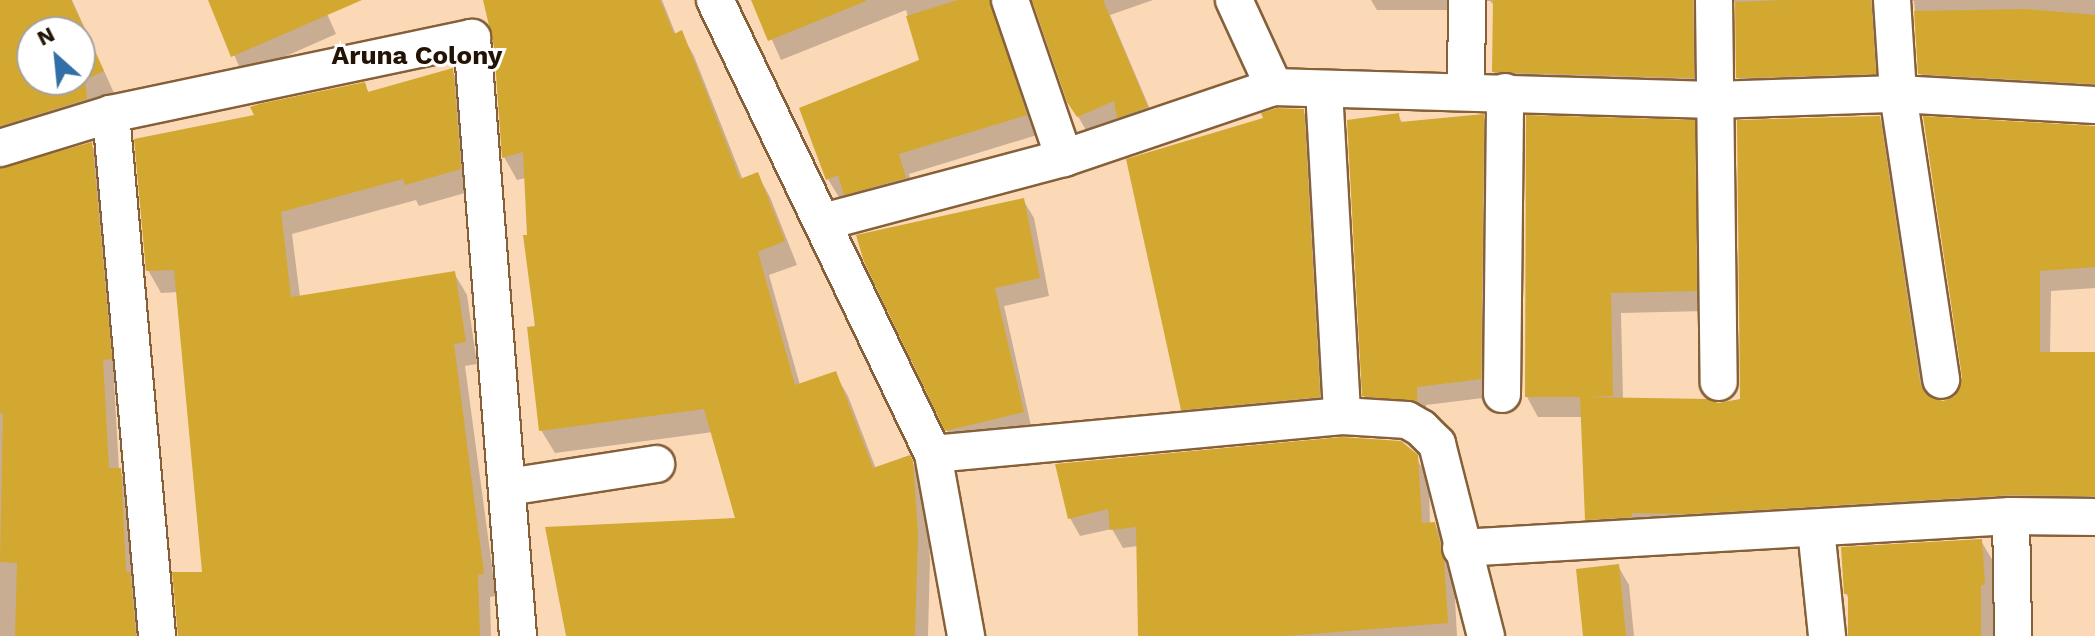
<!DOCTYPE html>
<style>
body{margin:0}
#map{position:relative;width:2095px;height:636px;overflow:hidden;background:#fbd9b7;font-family:"Work Sans",sans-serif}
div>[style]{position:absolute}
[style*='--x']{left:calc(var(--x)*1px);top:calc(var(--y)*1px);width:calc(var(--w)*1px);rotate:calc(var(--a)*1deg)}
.shadow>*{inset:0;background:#0003}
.building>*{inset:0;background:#d2a831}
.roads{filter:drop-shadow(2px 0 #856038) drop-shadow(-2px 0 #856038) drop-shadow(0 2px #856038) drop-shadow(0 -2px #856038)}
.street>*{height:36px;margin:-18px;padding:0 18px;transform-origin:18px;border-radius:18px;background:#fff}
span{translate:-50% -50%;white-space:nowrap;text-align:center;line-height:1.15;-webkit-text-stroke:6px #fff;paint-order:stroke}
.neighbourhood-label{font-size:26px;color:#221304;font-weight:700}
.north{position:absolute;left:16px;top:16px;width:80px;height:80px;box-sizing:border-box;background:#fff;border:2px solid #a7a19b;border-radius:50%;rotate:333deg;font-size:22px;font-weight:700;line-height:32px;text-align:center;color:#221304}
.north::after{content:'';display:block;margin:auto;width:28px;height:36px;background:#316fa6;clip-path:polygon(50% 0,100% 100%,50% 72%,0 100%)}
</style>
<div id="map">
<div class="shadow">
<i style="clip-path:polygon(evenodd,0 0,72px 0,114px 93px,0 156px,0 0,32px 32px,80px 32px,80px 80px,32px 80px,32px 32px)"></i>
<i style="clip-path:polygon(210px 0,321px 0,336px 34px,243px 75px)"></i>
<i style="clip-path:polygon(486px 0,662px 0,676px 35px,681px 33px,694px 56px,743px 180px,757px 174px,770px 197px,797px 265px,769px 275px,800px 385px,835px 374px,848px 396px,876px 469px,909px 457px,925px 485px,930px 559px,928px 636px,567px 636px,737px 520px,713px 432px,555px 453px,541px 430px,526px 178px,517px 180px,504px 157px,495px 36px)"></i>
<i style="clip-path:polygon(754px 0,1016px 0,1005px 7px,1000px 28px,1037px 135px,909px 174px,916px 199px,857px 214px,847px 196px,840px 199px,828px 179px,922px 61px,906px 10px,781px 60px)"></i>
<i style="clip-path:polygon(1029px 0,1153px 0,1110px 15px,1158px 128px,1090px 137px,1069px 101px,1037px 7px)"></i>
<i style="clip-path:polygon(1371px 0,1723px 0,1705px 98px,1505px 92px,1494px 72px,1495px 6px,1490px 1px,1469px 1px,1460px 10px,1377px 10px)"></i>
<i style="clip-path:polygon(1730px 0,2095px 0,2095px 103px,1932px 94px,1920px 73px,1914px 1px,1893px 2px,1886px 94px,1750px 98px,1738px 78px,1737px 4px)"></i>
<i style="clip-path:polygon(452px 71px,465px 92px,472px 191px,419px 206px,416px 200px,292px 234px,300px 297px,454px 273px,467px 295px,477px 364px,465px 366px,496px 596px,490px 597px,491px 636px,180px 636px,204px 574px,178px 292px,161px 293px,148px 270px,364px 84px,369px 93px)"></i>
<i style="clip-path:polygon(1303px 111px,1314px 130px,1329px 415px,1194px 428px,1183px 409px)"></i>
<i style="clip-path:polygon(1398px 115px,1403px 124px,1483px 116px,1493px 135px,1491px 397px,1426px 405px,1427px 420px,1375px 414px,1364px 396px)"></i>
<i style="clip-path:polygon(1879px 118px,1891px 138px,1930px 399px,1945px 403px,1956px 397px,2095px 128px,2095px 288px,2051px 291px,2050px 354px,2095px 354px,2095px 516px,1599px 539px,1587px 519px,1583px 417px,1538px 417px,1527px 397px,1693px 122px,1705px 143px,1707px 311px,1621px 313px,1623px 399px,1718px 405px,1742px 401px)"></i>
<i style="clip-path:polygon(91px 144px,104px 166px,123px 380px,114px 382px,119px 470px,133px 492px,146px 636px,0 636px,0 169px)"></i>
<i style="clip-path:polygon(1023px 200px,1034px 218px,1049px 296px,1004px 306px,1032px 430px,957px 448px,947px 430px)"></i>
<i style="clip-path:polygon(1418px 461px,1429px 480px,1430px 525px,1434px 524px,1445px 543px,1454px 580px,1457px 636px,1140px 636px,1138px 546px,1123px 548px,1112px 529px,1080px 536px,1070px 518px,1058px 466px)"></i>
<i style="clip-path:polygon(1981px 541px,1993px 561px,1997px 636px,1849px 636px,1850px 600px,1846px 594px)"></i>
<i style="clip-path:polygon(1618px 566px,1629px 585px,1634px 636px,1585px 636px)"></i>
</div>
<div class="building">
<i style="clip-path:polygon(evenodd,0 0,71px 0,104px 71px,85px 80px,87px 99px,0 126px,0 0,32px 32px,80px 32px,80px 80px,32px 80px,32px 32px)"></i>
<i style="clip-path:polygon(208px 0,362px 0,231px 57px)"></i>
<i style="clip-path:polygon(483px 0,660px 0,674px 34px,682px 30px,740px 179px,758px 172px,785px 241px,758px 252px,795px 385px,836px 371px,873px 468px,910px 455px,913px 461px,918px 534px,915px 636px,566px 636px,545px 527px,735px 518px,704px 409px,539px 431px,527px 327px,535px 326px,523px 235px,527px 235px,523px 152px,502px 158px,494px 47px)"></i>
<i style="clip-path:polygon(751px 0,866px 0,866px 1px,768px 41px)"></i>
<i style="clip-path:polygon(958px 0,990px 0,1027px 115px,899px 154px,906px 178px,844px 195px,838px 175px,826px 180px,799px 108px,919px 60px,906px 16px)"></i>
<i style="clip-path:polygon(1032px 0,1103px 0,1148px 107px,1117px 118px,1114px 101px,1077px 117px,1067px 102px)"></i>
<i style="clip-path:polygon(1493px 0,1693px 0,1694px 78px,1492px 72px)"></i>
<i style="clip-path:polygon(1785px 0,1871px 0,1876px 74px,1736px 78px,1735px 2px)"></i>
<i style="clip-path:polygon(2026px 9px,2095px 15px,2095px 84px,1918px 74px,1914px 11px)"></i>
<i style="clip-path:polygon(453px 68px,461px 169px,405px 185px,403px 179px,281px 212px,291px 297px,455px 271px,466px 342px,454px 344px,484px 574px,478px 575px,480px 636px,178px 636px,172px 572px,202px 572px,174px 270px,146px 271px,134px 139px,254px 115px,250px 107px,259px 104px,365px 82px,368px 92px)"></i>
<i style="clip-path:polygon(1277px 108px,1304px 109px,1320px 397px,1181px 410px,1126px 159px,1263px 118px,1261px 113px)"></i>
<i style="clip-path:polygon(1399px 113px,1400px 122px,1484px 114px,1481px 379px,1417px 387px,1417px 402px,1362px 396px,1347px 120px)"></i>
<i style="clip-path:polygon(1526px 115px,1695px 120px,1697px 291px,1611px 293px,1613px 396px,1585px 397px,1708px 399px,1718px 403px,1740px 399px,1737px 120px,1880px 116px,1920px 383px,1925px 394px,1943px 401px,1955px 396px,1962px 377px,1923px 116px,2095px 126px,2095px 267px,2040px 271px,2040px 352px,2095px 352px,2095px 496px,2010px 495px,1686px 514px,1632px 513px,1632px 517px,1585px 520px,1580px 397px,1525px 397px)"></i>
<i style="clip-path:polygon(92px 142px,112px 359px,103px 360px,109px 468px,121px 468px,126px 572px,130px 572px,136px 636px,15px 636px,17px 563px,0 562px,3px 413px,0 414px,0 168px)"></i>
<i style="clip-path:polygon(1024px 198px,1040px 278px,995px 288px,1024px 412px,945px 431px,864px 262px,856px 235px)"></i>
<i style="clip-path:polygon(1342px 437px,1401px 441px,1418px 455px,1422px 523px,1435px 522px,1444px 560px,1448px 623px,1286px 636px,1138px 636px,1136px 527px,1110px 530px,1108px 509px,1068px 519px,1055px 464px)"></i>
<i style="clip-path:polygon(1982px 539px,1985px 585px,1981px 585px,1981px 636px,1848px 636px,1848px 594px,1844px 594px,1841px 547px)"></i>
<i style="clip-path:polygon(1619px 564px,1626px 636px,1583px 636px,1576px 569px)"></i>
</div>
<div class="roads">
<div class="street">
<i style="--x:715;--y:0;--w:504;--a:64.35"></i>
<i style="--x:933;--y:454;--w:185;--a:79.7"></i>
<i style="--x:1010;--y:0;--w:167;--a:71.1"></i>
<i style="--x:1234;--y:0;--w:96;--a:65.3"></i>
<i style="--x:1714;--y:0;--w:382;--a:89.3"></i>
<i style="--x:1892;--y:0;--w:94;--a:86.3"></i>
<i style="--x:1898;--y:94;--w:289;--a:81.4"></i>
<i style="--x:1324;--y:90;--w:326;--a:86.8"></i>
<i style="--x:1466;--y:92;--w:92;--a:-89.4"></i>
<i style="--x:111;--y:114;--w:524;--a:84.96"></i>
<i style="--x:0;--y:148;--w:116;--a:-17"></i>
<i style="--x:111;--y:114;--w:369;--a:-11.9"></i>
<i style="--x:472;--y:38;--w:600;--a:85.6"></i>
<i style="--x:823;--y:222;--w:249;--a:-14.9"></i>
<i style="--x:1064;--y:158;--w:222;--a:-18.7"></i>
<i style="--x:1274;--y:87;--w:439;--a:1.7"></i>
<i style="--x:1713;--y:100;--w:185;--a:-1.9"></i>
<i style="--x:1898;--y:94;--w:197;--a:3.2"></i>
<i style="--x:1502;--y:394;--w:302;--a:-89.4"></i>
<i style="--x:933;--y:454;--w:411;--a:-5.3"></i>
<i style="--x:1342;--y:416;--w:65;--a:3.5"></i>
<i style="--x:1407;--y:420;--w:16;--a:30"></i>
<i style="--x:1421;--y:428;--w:23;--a:45"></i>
<i style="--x:1437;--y:444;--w:198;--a:75.7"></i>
<i style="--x:508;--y:487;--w:150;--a:-8.8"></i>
<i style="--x:2011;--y:516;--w:120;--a:89"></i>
<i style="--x:1816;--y:529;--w:108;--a:84.1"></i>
<i style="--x:1461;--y:548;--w:551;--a:-3.33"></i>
<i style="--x:2011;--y:516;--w:84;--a:0.7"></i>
</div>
</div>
<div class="neighbourhood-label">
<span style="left:417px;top:56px">Aruna Colony</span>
</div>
<div class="north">N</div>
</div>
